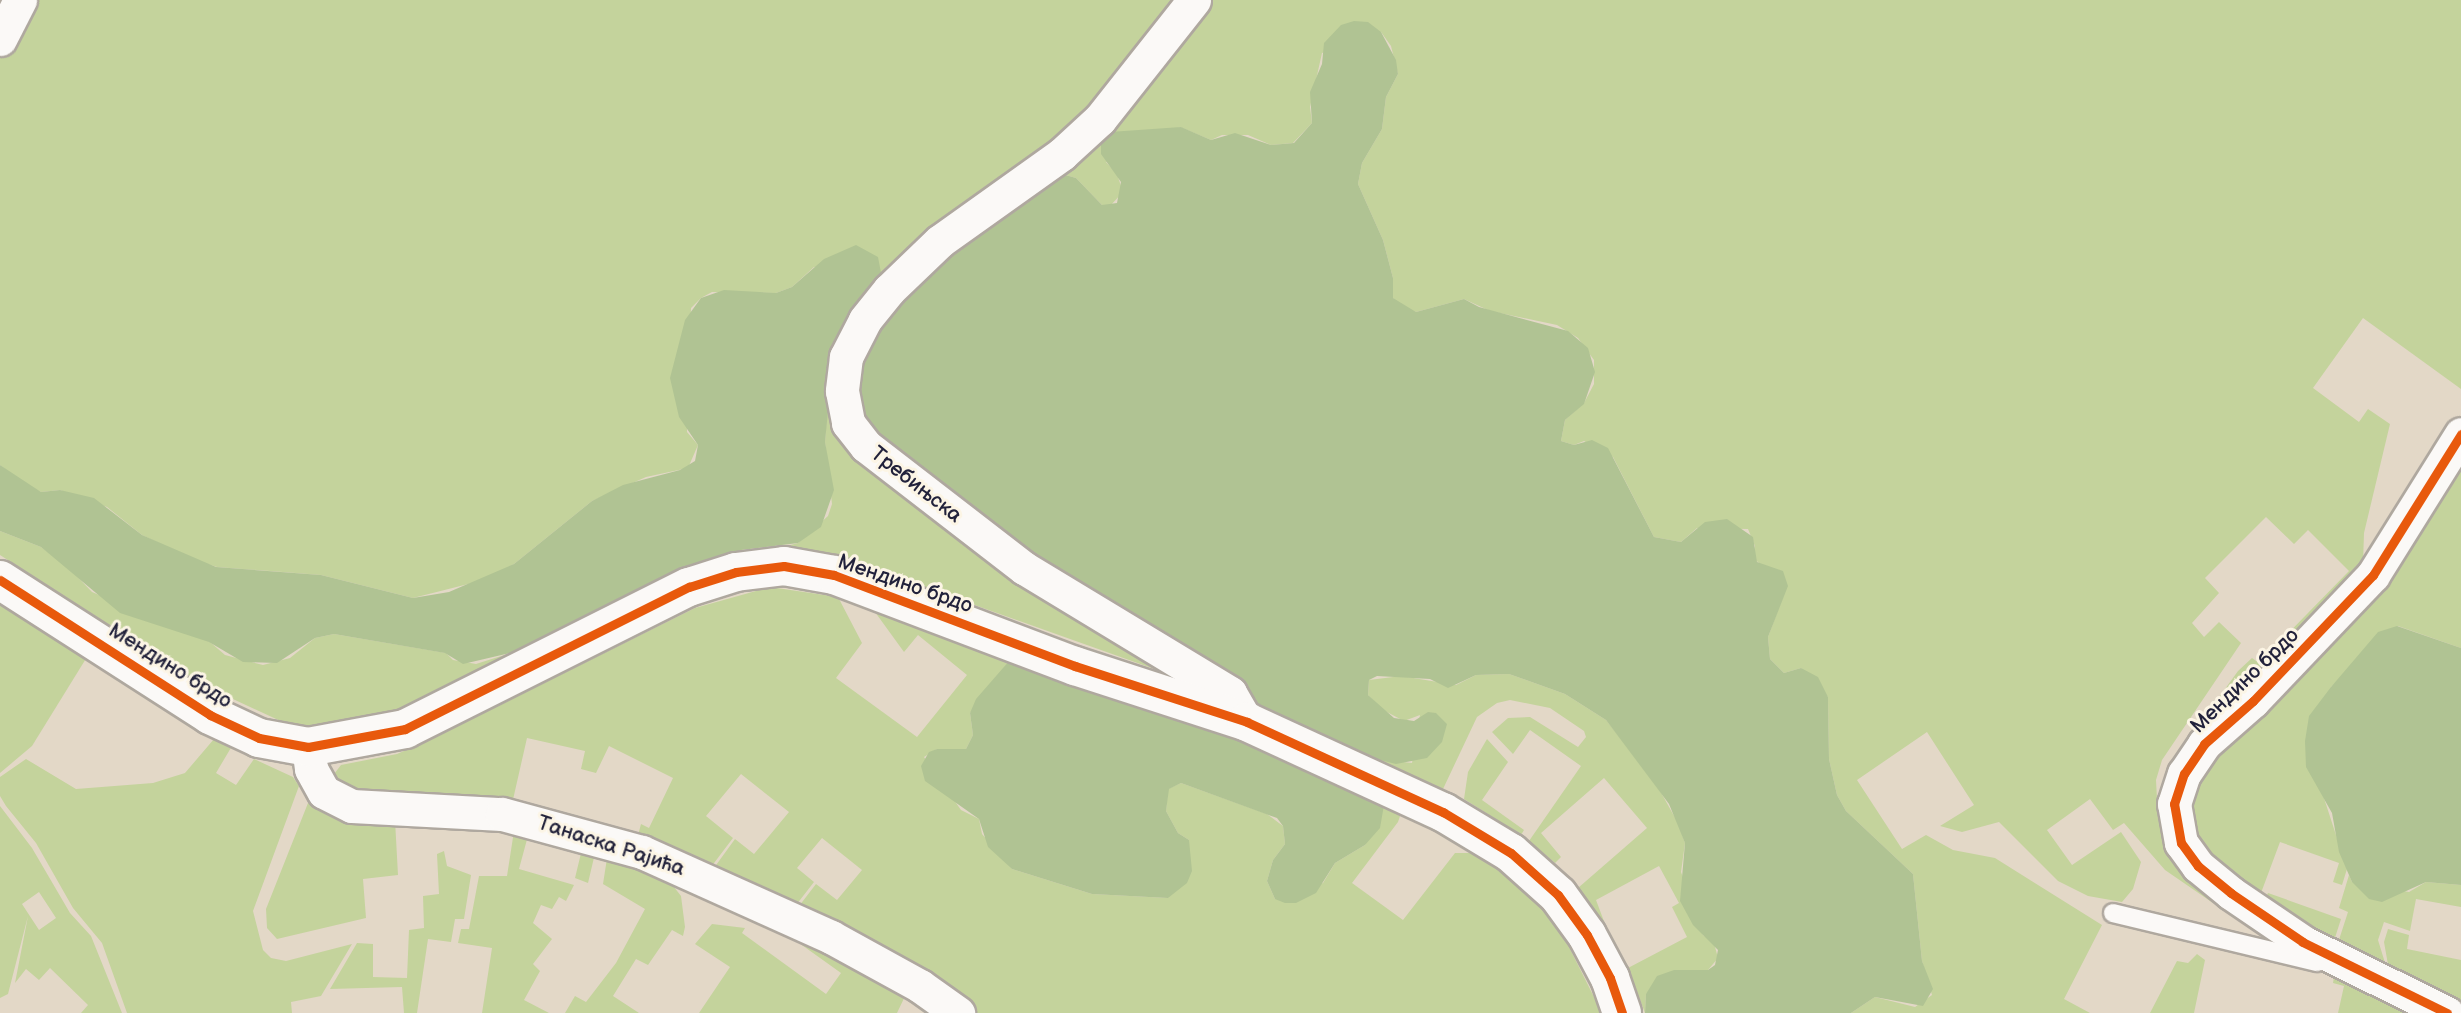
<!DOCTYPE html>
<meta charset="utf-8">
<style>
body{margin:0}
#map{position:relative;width:2461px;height:1013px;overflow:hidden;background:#e3d8c7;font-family:"Balsamiq Sans",sans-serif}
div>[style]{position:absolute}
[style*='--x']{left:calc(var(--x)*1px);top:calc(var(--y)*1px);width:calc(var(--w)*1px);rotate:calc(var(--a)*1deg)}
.green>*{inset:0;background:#c4d39c}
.forest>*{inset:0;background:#b0c393}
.roads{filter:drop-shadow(2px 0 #afa89f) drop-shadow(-2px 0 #afa89f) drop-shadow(0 2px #afa89f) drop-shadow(0 -2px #afa89f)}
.service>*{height:18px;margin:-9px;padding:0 9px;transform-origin:9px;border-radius:9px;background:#fbf9f7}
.minor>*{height:33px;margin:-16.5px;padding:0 16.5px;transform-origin:16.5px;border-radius:16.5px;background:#fbf9f7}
.tertiary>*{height:38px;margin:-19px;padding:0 19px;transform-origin:19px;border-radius:19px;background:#fbf9f7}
.cycleway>*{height:9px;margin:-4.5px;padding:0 4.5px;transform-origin:4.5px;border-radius:4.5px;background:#e8590c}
span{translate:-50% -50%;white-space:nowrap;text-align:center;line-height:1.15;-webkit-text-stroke:6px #fcf5e5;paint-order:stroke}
.street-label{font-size:21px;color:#22223b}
</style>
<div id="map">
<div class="green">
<i style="clip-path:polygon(32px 0,1180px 0,1094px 111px,882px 278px,814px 267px,792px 287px,776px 293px,712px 292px,701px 298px,691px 308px,687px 432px,698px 445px,688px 468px,646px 477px,592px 501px,514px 564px,484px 580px,413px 598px,321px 575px,217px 567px,192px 559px,142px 535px,107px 507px,60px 490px,41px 492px,27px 486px,0 465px,0 58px)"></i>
<i style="clip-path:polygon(1202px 0,2461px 0,2461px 389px,2363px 318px,2313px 388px,2359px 422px,2368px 409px,2390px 424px,2364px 533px,2363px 564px,2347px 589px,2186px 743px,2238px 671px,2252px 658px,2259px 663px,2349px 571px,2308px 530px,2294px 544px,2266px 517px,2205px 578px,2219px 593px,2192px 623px,2204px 637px,2219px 622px,2241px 643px,2162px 760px,2156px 780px,2158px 819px,2168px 841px,2227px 906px,2213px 903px,2165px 870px,2124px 823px,2113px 830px,2090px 799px,2047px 830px,2072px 865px,2121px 832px,2141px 862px,2133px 889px,2122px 902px,2088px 896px,2058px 881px,1999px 822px,1962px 832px,1940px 826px,1974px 805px,1927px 732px,1857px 780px,1902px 849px,1926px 835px,1953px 850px,1995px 858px,2102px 925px,2064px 999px,2090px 1013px,1851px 1013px,1875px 997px,1915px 1007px,1932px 995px,1922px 961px,1913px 874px,1846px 811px,1837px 795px,1829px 759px,1828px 697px,1801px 668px,1784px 673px,1770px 659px,1768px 637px,1787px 586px,1753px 558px,1755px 546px,1748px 529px,1697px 528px,1681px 542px,1654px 537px,1613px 457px,1584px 441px,1574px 445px,1561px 441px,1565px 420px,1584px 403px,1594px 384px,1594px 360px,1578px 338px,1557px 325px,1490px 311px,1464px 299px,1416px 312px,1399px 306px,1393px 298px,1393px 278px,1383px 240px,1358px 184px,1362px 163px,1382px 129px,1386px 97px,1398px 74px,1391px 46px,1381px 32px,1322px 53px,1310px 107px,1312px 123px,1293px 143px,1271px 145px,1248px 135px,1222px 135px,1211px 140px,1180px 127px,1106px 162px,1117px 174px,1123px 192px,1110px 206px,1102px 205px,1076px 178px,1062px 174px)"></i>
<i style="clip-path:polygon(828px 398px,1174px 676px,837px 556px,783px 547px,798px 543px,828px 516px,832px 504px,825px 442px)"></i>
<i style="clip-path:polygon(2461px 446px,2461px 648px,2398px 626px,2331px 687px,2323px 795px,2347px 869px,2342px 885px,2333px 882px,2339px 863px,2280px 842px,2258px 901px,2205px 863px,2183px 811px,2195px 773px)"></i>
<i style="clip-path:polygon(0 531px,41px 547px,68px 567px,92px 592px,210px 642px,225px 655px,263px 665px,290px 658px,315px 638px,334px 634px,446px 653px,453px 660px,476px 664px,514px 652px,399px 711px,321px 728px,287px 724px,205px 686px,0 555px)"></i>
<i style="clip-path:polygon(770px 587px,838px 597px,862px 643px,836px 678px,917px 737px,967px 675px,918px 635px,904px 652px,875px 612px,1010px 660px,970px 713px,973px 735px,966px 749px,937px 749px,924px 757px,961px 810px,979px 819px,982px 834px,1012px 869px,1092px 894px,1168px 898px,1189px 840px,1178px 833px,1166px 811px,1168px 789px,1181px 783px,1267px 814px,1283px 826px,1285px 844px,1273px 860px,1267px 881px,1275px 899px,1323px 883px,1335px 863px,1365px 845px,1384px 805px,1400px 816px,1398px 822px,1352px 883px,1403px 920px,1455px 853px,1476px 853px,1513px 877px,1539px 902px,1563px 935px,1602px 1013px,971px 1013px,796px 910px,816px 884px,837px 900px,862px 870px,822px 838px,797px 868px,814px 882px,793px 909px,711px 872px,735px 839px,754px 854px,789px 812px,741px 774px,706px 816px,733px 838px,708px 871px,637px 839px,641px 824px,649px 828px,673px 778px,609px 746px,596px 773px,581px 769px,585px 751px,527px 738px,512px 804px,379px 801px,331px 778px,341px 765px,397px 754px,427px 741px,695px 608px)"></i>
<i style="clip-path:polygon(0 601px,87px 657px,32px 746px,0 773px)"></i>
<i style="clip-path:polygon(1509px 674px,1565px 694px,1606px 720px,1654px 780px,1678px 823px,1685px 843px,1681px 872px,1703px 935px,1714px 943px,1718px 958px,1708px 970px,1646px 994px,1645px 1013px,1628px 968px,1687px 937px,1672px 907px,1679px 903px,1659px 866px,1596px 900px,1605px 924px,1578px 888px,1647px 828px,1604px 778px,1541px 833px,1561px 857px,1555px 863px,1529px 841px,1581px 766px,1530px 730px,1513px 754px,1492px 732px,1508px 718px,1530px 717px,1578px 747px,1586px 737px,1584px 731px,1550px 708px,1510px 700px,1497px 703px,1477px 717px,1443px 789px,1376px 759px,1412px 763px,1420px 715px,1404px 721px,1383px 710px,1368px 695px,1369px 680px,1401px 676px,1456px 685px,1476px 675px)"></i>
<i style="clip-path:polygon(214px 739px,232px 746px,216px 773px,236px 785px,254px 759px,293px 777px,299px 786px,253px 911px,263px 950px,271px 958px,286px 961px,352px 944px,321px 996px,291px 1002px,292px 1013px,127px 1013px,102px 943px,73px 908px,36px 843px,6px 806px,0 796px,0 777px,26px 759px,76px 789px,153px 783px,185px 773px)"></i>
<i style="clip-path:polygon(1487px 739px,1508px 762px,1482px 800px,1524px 830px,1521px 835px,1464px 799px,1468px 772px)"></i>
<i style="clip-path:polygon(310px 798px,395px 820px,398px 875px,363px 879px,366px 918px,277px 939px,267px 928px,266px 909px)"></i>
<i style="clip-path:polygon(evenodd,0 806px,32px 848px,70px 913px,91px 936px,122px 1013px,81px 1013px,88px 1005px,50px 968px,39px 980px,26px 969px,15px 983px,28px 916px,8px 994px,0 998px,0 806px,39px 892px,56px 918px,39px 930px,22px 904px,39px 892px)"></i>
<i style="clip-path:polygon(491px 825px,526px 828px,596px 849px,588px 883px,575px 878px,583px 845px,529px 832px,519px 869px,574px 885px,566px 901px,559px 897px,552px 909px,541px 905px,533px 923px,552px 939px,533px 964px,540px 971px,524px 1000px,549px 1013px,482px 1013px,492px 948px,458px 943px,461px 929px,469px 929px,479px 876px,507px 876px,514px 831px,481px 827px)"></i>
<i style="clip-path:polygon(444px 851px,447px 866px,471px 875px,464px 919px,455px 919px,451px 942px,428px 939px,417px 1013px,404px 1013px,402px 987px,330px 989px,357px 943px,373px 944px,373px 977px,407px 978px,409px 930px,424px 928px,423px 896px,439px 894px,437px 854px)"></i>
<i style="clip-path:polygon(608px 852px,667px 878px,681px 896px,685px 927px,683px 936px,672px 930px,648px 965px,636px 959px,613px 996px,639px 1013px,565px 1013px,575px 996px,586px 1002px,616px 963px,645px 909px,603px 884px)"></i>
<i style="clip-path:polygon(2349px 875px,2352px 882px,2409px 892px,2426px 882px,2461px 885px,2461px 907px,2416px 899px,2410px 931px,2384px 922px,2378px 940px,2386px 966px,2336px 949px,2348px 912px,2339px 908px)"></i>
<i style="clip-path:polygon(703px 887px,764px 912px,901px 982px,907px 992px,897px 1013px,699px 1013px,730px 967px,695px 944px,712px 924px,745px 928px,742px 933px,826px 994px,841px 973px,757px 913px,703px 899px,700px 892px)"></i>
<i style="clip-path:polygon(2268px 893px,2341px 919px,2332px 947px,2263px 905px)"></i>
<i style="clip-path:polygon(2388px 929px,2409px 935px,2407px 949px,2461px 960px,2461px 1012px,2390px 976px,2384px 942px)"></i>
<i style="clip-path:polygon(2197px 954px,2205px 960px,2194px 1013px,2150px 1013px,2177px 961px,2188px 963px)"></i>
<i style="clip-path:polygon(2334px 977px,2370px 986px,2430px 1013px,2338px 1013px,2344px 986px,2333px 983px)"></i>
</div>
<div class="forest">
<i style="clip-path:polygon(1354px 21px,1368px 22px,1381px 32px,1396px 60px,1398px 74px,1386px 97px,1382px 129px,1362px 163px,1358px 184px,1383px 240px,1393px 278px,1393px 298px,1416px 312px,1464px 299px,1479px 307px,1568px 331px,1588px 348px,1595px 372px,1584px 404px,1565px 420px,1561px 441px,1574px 445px,1592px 440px,1608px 448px,1654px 537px,1681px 542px,1705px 522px,1727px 519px,1753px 537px,1757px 562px,1783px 571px,1788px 586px,1768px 637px,1770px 659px,1784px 673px,1801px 668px,1818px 677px,1828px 697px,1829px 759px,1837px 795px,1846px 811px,1913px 874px,1922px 961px,1933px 989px,1923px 1006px,1875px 997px,1851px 1013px,1645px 1013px,1646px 994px,1657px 976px,1674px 970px,1708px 970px,1715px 965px,1718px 950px,1693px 925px,1680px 901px,1685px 843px,1669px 804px,1606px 720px,1565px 694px,1509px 674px,1476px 675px,1448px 688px,1430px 679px,1377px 676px,1369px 680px,1368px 695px,1394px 718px,1414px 721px,1428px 712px,1436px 713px,1447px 724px,1442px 742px,1427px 758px,1396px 764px,1376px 759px,1251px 703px,1054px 575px,901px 462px,861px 414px,858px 379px,878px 326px,934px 264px,1062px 174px,1076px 178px,1102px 205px,1117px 203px,1121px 182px,1101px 154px,1101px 144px,1110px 132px,1181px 127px,1211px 140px,1235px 133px,1271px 145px,1294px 143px,1312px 123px,1310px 92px,1322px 64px,1324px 43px,1341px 25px)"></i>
<i style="clip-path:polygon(856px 245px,878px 257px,882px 278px,834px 351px,825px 442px,834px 490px,821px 527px,798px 543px,741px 550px,693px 565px,514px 652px,463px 664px,445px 653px,334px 634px,315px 638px,277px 663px,243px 662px,209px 642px,120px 613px,41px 547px,0 531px,0 465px,41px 492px,60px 490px,94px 498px,142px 535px,216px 567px,321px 575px,413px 598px,449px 592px,514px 564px,592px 501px,623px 485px,680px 470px,695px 461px,698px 445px,679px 417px,670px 378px,685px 320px,701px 298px,724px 290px,776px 293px,792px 287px,824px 259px)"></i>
<i style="clip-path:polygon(2397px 626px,2461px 648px,2461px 885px,2426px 882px,2382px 902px,2369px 899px,2352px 882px,2339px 852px,2332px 813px,2306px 767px,2305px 741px,2309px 716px,2331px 687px,2378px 632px)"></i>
<i style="clip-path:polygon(1010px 660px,1244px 742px,1336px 783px,1384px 805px,1380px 828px,1365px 845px,1335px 863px,1316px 893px,1296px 903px,1285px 903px,1275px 899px,1267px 881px,1273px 860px,1285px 844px,1283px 826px,1277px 818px,1181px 783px,1169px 789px,1166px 811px,1178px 833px,1189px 840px,1192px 871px,1187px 883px,1168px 898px,1092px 894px,1012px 869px,988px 847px,979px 819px,925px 781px,921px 766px,929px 752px,937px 749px,966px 749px,973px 735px,970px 713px,976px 699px)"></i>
</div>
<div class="roads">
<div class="service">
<i style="--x:2113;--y:913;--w:210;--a:13.5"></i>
</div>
<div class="minor">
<i style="--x:1194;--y:0;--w:152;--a:128.3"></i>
<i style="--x:1100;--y:119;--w:52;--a:137.4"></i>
<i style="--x:1062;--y:154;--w:150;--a:144.5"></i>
<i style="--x:940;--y:241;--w:71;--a:136.1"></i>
<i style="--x:889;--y:290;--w:38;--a:129"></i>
<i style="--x:865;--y:320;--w:42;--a:117.2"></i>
<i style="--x:846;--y:357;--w:34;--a:97"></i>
<i style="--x:842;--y:391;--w:33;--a:79"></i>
<i style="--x:848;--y:423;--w:29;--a:52"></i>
<i style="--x:866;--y:446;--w:200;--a:37.7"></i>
<i style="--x:1024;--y:568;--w:241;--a:31.2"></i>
<i style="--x:1230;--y:693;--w:34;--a:60"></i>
<i style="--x:0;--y:39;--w:44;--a:-62.9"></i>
<i style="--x:308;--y:747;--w:22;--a:82"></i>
<i style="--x:311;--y:769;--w:26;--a:61"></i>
<i style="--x:324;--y:792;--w:31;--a:27"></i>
<i style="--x:352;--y:806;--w:150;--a:3.1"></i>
<i style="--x:502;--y:814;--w:145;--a:15.2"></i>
<i style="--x:642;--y:852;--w:207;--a:24.2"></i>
<i style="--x:831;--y:937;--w:102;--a:28.8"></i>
<i style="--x:920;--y:986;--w:47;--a:35.4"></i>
<i style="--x:2447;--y:1013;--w:161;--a:-153.8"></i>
<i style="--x:2303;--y:942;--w:87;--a:-145.8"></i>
<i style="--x:2231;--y:893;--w:43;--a:-140.7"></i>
<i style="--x:2198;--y:866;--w:29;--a:-126"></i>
<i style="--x:2181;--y:843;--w:40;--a:-100"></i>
<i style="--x:2174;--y:804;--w:32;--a:-72"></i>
<i style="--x:2184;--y:774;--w:36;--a:-56"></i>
<i style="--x:2204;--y:744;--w:65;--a:-41.3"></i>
<i style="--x:2253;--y:701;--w:174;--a:-46.4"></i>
<i style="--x:2373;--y:575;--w:166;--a:-58"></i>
</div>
<div class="tertiary">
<i style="--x:0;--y:580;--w:250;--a:32.7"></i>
<i style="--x:210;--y:715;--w:54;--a:25.1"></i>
<i style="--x:259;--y:738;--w:50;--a:10.4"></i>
<i style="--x:308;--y:747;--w:99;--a:-10.5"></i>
<i style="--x:405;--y:729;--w:318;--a:-26.6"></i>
<i style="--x:689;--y:587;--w:49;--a:-17.7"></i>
<i style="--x:736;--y:572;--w:48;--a:-7.1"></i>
<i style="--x:784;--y:566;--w:51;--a:10.2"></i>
<i style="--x:834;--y:575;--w:258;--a:20.7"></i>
<i style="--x:1075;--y:666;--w:181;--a:18"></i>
<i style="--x:1247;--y:722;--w:216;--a:24.7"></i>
<i style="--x:1443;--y:812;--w:79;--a:31.1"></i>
<i style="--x:1511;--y:853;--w:63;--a:41.8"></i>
<i style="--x:1558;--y:895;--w:49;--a:54.1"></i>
<i style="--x:1587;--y:935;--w:49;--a:61.9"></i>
<i style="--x:1610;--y:978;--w:37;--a:71"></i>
</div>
</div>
<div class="cycleway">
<i style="--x:0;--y:580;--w:250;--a:32.7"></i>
<i style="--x:210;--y:715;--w:54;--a:25.1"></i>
<i style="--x:259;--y:738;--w:50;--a:10.4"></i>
<i style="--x:308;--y:747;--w:99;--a:-10.5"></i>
<i style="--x:405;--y:729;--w:318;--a:-26.6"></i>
<i style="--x:689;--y:587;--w:49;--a:-17.7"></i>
<i style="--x:736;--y:572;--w:48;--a:-7.1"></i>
<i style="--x:784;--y:566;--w:51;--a:10.2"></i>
<i style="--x:834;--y:575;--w:258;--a:20.7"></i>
<i style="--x:1075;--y:666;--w:181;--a:18"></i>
<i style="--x:1247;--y:722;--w:216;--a:24.7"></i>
<i style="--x:1443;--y:812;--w:79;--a:31.1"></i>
<i style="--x:1511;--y:853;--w:63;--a:41.8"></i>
<i style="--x:1558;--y:895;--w:49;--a:54.1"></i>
<i style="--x:1587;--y:935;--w:49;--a:61.9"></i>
<i style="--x:1610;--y:978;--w:37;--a:71"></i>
<i style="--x:2447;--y:1013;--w:161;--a:-153.8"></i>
<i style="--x:2303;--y:942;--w:87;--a:-145.8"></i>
<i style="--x:2231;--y:893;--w:43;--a:-140.7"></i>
<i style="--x:2198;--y:866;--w:29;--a:-126"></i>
<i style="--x:2181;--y:843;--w:40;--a:-100"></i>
<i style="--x:2174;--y:804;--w:32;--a:-72"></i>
<i style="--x:2184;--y:774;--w:36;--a:-56"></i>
<i style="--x:2204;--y:744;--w:65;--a:-41.3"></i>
<i style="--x:2253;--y:701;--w:174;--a:-46.4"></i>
<i style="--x:2373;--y:575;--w:166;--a:-58"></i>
</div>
<div class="street-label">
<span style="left:916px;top:485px;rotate:38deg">Требињска</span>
<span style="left:905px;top:584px;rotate:19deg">Мендино брдо</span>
<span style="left:170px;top:666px;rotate:32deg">Мендино брдо</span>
<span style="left:2245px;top:681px;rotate:-44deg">Мендино брдо</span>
<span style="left:611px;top:846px;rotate:18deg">Танаска Рајића</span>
</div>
</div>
